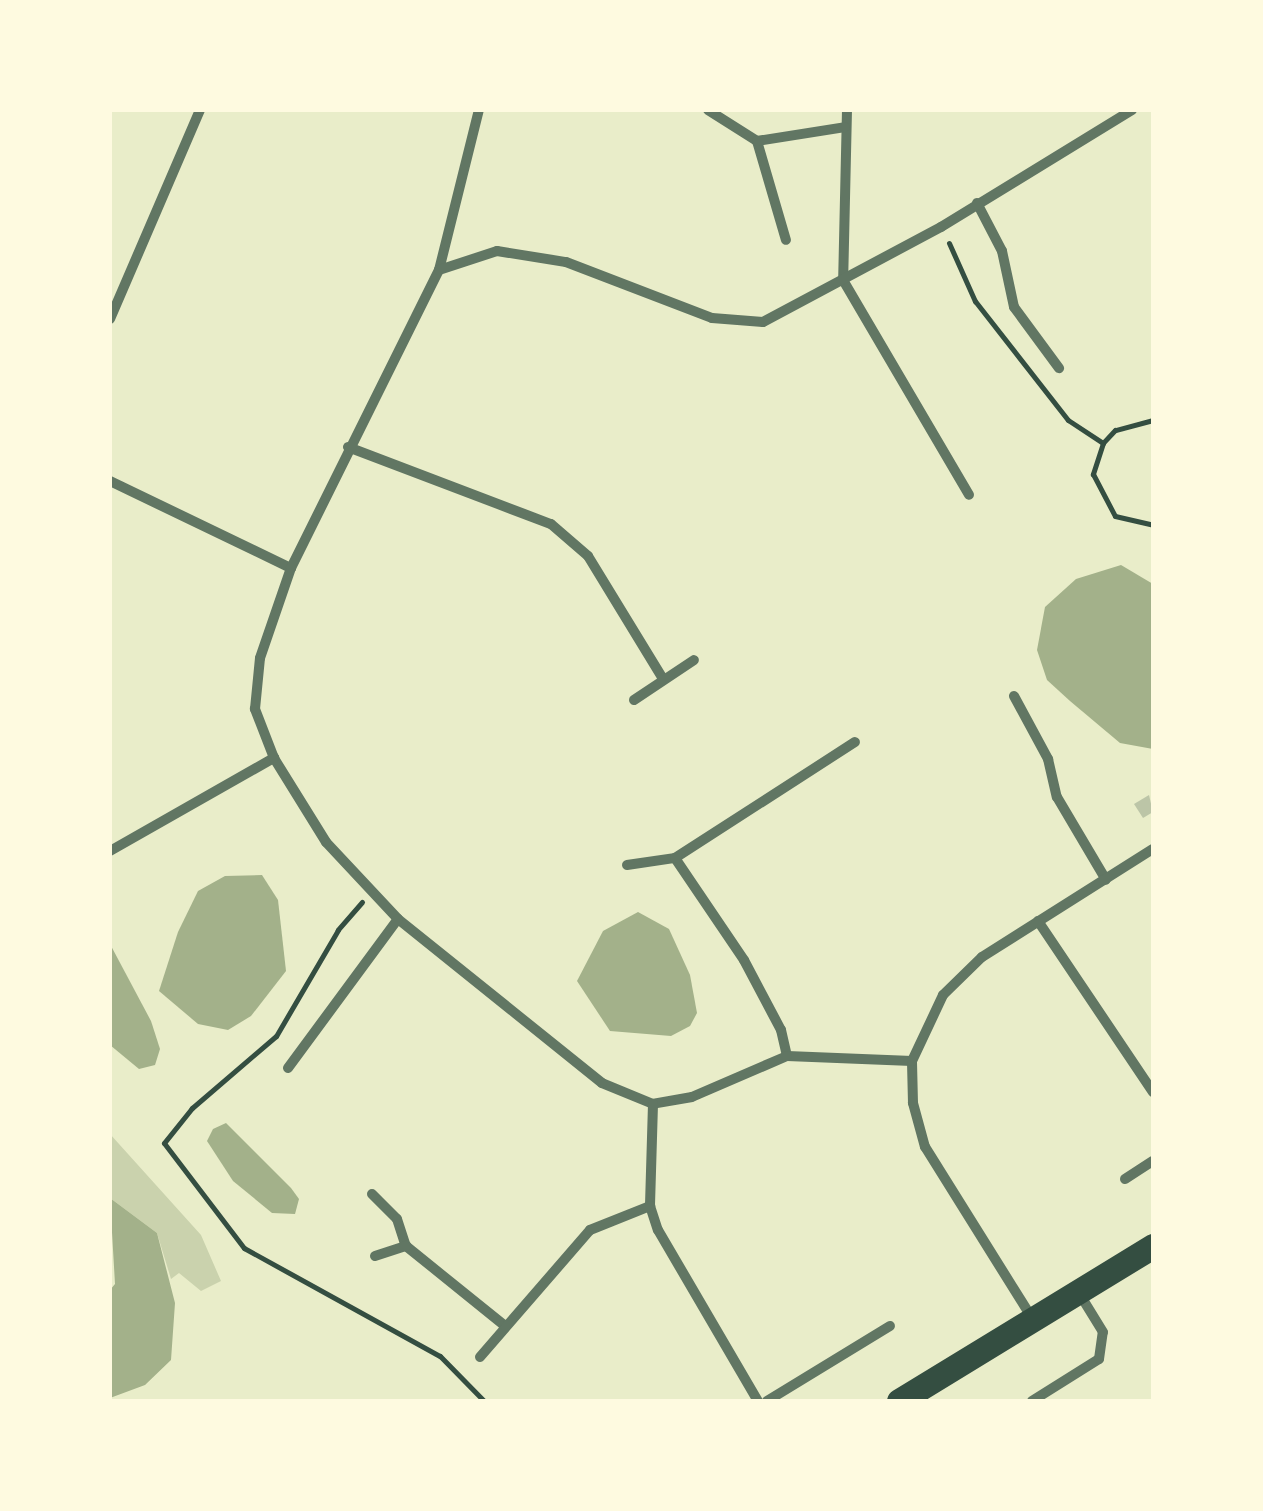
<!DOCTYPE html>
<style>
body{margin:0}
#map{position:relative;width:1263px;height:1511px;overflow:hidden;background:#e9edc9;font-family:"Crimson Pro",serif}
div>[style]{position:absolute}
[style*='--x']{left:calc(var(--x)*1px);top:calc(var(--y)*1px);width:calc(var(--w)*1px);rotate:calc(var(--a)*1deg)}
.green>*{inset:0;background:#cad2ad}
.water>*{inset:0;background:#a3b18a}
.building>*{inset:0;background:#bcc5a7}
.path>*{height:5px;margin:-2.5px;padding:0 2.5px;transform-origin:2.5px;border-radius:2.5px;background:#344e41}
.minor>*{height:10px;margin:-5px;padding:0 5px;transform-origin:5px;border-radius:5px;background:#617663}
.primary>*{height:25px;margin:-12.5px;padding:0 12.5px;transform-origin:12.5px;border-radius:12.5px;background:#344e41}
span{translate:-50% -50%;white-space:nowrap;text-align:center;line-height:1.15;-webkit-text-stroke:10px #fefae0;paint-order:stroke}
.frame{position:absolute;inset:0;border:112px solid #fefae0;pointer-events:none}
</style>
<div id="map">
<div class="green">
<i style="clip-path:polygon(110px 1134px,201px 1235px,221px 1281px,201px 1291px,179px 1273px,171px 1279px,157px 1233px,110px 1198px)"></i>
</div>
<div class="water">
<i style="clip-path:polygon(1121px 565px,1153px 584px,1153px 749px,1120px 743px,1070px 701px,1047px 680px,1037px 650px,1045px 607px,1076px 579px)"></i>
<i style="clip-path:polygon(262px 875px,278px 900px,286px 971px,251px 1016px,228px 1030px,198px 1024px,159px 991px,178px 932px,198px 891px,225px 876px)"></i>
<i style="clip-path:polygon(638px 912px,669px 929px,690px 975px,697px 1013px,690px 1026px,671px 1036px,610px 1031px,577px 981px,603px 931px)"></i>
<i style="clip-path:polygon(110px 944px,151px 1021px,160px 1049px,155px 1065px,139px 1069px,110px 1045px)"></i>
<i style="clip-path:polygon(226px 1123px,291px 1188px,299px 1199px,295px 1214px,272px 1213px,233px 1181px,207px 1141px,213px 1129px)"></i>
<i style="clip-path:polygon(110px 1198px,157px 1233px,175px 1303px,171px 1360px,145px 1385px,110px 1398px,110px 1290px,115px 1284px)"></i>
</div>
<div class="building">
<i style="clip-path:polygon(1149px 795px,1153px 812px,1143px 818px,1134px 804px)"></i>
</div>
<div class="path">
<i style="--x:949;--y:243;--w:64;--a:65.9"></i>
<i style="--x:975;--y:301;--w:151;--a:52"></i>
<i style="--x:1068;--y:420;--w:42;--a:33.3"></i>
<i style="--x:1153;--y:420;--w:39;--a:165"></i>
<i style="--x:1115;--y:430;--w:18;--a:133"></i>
<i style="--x:1103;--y:443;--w:33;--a:108"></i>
<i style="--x:1093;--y:474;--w:47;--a:62.4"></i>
<i style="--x:1115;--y:516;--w:39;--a:13"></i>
<i style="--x:362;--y:902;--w:37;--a:131"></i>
<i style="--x:338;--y:930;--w:123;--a:120.3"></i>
<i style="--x:276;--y:1036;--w:111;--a:139.4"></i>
<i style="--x:192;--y:1108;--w:45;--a:128.7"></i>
<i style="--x:164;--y:1143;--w:132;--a:52.7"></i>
<i style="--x:244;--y:1248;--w:224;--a:28.9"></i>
<i style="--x:440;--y:1356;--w:63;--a:45.6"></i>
</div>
<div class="minor">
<i style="--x:708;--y:110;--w:58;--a:32.3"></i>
<i style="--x:757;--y:141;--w:103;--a:73.7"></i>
<i style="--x:847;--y:110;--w:170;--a:91.3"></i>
<i style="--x:843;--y:280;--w:249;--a:59.6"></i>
<i style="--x:757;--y:141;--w:89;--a:-9"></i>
<i style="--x:977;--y:203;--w:54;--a:62.5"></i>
<i style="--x:1002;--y:251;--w:57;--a:77.9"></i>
<i style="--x:1014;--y:307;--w:76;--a:53.6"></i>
<i style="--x:439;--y:270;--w:165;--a:-76"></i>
<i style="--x:110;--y:319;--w:228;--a:-66.7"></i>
<i style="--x:348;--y:447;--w:217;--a:20.8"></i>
<i style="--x:551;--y:524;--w:49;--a:40.9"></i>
<i style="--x:588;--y:556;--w:144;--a:58.6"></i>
<i style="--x:110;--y:481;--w:201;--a:25.7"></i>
<i style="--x:1014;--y:696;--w:72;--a:61.6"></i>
<i style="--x:1048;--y:759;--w:39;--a:77"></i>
<i style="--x:1057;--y:797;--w:96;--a:59.4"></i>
<i style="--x:634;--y:700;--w:72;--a:-33.7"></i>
<i style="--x:110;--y:851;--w:189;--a:-29.6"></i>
<i style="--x:627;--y:865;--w:49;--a:-8.3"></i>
<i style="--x:1038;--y:921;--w:206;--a:56.1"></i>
<i style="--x:787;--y:1056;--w:27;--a:-103"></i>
<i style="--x:781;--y:1030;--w:79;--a:-117.9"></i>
<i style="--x:744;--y:960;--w:123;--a:-124.1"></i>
<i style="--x:675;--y:858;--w:214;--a:-32.8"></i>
<i style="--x:912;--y:1061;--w:125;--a:-177.7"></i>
<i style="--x:787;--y:1056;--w:103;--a:156.7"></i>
<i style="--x:692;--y:1097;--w:40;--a:170"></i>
<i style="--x:653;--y:1104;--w:55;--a:-157.6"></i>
<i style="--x:602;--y:1083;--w:262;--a:-141.2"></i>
<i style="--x:398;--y:919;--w:105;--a:-133.1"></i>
<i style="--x:326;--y:842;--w:99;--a:-121.8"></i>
<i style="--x:274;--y:758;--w:53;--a:-111.2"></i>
<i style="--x:255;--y:709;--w:51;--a:-84.4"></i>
<i style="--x:260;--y:658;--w:95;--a:-71"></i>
<i style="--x:291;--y:568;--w:333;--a:-63.6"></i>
<i style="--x:439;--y:270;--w:61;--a:-18.1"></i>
<i style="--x:497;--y:251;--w:70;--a:9.1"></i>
<i style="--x:566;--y:262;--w:156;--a:21"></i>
<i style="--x:712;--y:318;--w:51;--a:4.5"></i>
<i style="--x:763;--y:322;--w:202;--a:-28.1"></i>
<i style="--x:941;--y:227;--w:224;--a:-31.5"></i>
<i style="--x:288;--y:1068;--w:185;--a:-53.6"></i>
<i style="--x:653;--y:1104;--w:102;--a:91.7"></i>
<i style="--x:650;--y:1206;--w:25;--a:72"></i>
<i style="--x:658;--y:1230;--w:198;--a:59.7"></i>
<i style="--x:1125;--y:1179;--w:33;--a:-33"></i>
<i style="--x:372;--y:1194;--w:35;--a:45"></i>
<i style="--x:397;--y:1219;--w:28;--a:72"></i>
<i style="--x:406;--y:1246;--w:127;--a:38.9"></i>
<i style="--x:375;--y:1256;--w:33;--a:-18"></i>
<i style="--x:1032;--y:1318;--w:202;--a:-122"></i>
<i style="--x:925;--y:1147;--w:46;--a:-105.3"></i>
<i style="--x:913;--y:1103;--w:42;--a:-91.4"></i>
<i style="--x:912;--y:1061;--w:73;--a:-64.8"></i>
<i style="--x:943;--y:995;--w:54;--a:-44.3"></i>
<i style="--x:982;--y:957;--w:202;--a:-32.3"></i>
<i style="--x:480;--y:1357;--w:168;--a:-49.1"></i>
<i style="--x:590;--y:1230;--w:65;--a:-21.8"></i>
<i style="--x:767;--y:1401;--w:144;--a:-31.4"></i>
<i style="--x:1032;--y:1401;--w:79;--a:-32.1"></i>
<i style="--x:1099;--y:1359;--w:27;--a:-82"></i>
<i style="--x:1103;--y:1332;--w:46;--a:-121.6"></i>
</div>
<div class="primary">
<i style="--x:899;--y:1401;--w:298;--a:-31.4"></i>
</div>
<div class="frame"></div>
</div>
